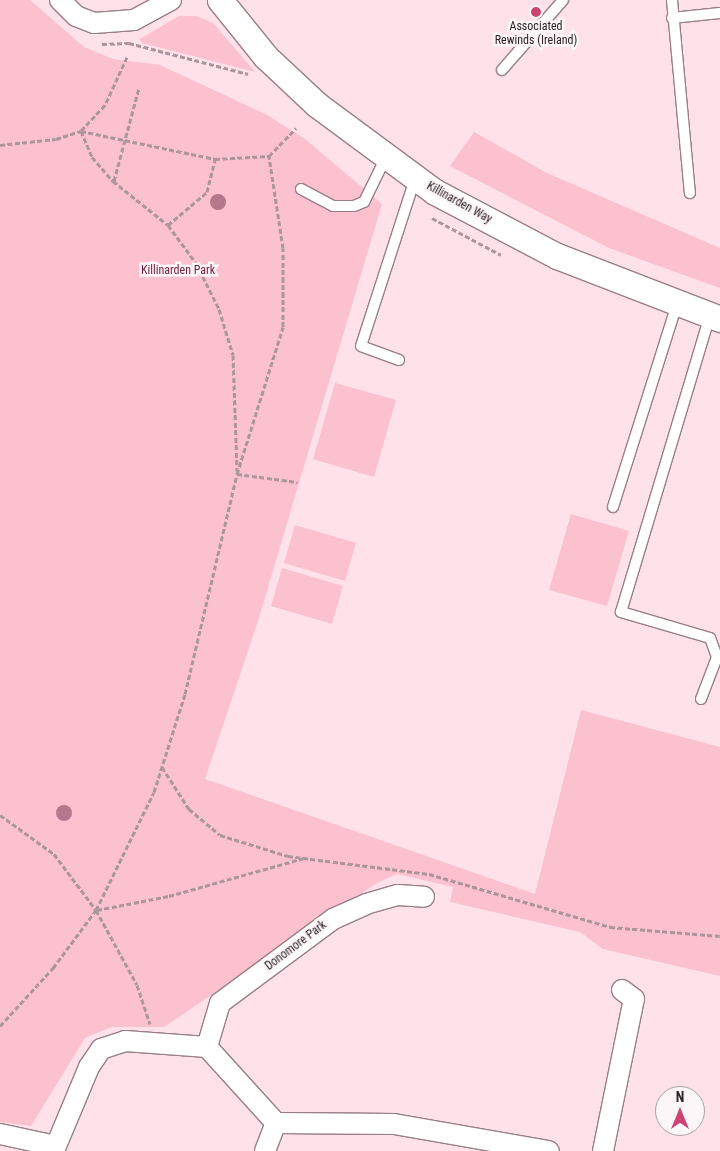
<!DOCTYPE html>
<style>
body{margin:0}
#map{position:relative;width:720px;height:1151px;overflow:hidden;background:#ffe2e9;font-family:"Roboto Condensed",sans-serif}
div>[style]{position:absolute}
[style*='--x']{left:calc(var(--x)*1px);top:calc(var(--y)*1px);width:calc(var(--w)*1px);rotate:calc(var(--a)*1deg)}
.green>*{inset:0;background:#fbc1cf}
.path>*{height:3px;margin-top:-1.5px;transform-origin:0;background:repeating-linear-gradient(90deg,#ac969b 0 5px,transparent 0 7.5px)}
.roads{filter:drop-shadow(1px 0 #987f85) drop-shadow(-1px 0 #987f85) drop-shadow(0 1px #987f85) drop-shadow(0 -1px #987f85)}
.service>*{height:10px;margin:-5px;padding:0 5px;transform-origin:5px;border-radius:5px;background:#fff}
.minor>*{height:20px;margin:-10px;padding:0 10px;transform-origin:10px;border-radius:10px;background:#fff}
.tertiary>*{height:25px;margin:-12.5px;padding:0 12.5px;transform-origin:12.5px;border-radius:12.5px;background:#fff}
.trees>*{width:16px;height:16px;margin:-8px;border-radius:50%;background:#b3788c}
.dots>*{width:14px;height:14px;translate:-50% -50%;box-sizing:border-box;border:2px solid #fcf6f8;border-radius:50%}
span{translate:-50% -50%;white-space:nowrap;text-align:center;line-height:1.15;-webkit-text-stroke:5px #fcf6f8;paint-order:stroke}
.poi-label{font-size:12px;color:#2d2325}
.street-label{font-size:12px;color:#2d2325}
.park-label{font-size:12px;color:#75213f}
.north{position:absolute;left:655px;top:1086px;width:50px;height:50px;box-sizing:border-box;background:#fcf6f8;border:1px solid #a9a2a4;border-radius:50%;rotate:0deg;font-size:14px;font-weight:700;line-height:20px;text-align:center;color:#2d2325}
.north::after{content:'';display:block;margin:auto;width:18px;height:22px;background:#ce4273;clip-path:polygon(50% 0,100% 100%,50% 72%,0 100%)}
</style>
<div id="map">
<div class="green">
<i style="clip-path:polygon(0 0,30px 0,84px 47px,113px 59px,160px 65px,267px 115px,305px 139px,382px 204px,258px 621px,205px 779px,535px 894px,581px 710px,720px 747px,720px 976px,603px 949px,580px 932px,450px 902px,453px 887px,397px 874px,377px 883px,164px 1027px,111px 1027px,85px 1038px,31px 1126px,0 1122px)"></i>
<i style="clip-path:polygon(179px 16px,196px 16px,213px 23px,255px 72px,142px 43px,140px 39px)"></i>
<i style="clip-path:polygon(474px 132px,547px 173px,720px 248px,720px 288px,609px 248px,450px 166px)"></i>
<i style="clip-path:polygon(335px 383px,396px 400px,374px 477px,313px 459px,324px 421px,328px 422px,324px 421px)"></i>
<i style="clip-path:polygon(571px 514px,629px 531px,607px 606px,549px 590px)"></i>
<i style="clip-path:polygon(295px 525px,356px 543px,345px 581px,284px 563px)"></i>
<i style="clip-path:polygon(282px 568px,343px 586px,332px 624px,271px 606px)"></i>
</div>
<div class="path">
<i style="--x:102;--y:44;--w:27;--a:-2"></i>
<i style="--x:129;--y:43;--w:123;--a:14.6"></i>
<i style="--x:127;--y:57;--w:53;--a:114.6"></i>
<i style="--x:105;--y:105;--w:35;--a:133"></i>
<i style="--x:81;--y:131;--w:28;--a:67"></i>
<i style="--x:92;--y:157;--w:32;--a:49"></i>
<i style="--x:113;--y:181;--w:70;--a:38.7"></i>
<i style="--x:168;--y:225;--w:47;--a:53.6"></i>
<i style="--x:196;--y:263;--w:51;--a:63.4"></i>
<i style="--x:219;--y:309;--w:48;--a:73.1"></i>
<i style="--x:233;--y:355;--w:116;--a:88"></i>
<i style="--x:0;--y:145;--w:56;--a:-6.1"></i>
<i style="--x:56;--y:139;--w:26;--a:-18"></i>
<i style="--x:81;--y:131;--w:137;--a:11.8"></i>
<i style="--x:215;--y:159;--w:54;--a:-3.2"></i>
<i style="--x:269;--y:156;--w:39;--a:-46"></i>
<i style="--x:114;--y:181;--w:96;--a:-75"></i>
<i style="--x:432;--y:218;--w:78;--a:28.2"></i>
<i style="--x:168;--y:225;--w:51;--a:-40.2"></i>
<i style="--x:207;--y:192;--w:34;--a:-76"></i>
<i style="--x:237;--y:474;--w:61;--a:7.6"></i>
<i style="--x:162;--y:767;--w:50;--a:57.3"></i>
<i style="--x:189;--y:809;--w:40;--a:40"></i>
<i style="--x:220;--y:835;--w:71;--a:17.2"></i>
<i style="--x:288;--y:856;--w:142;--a:7.3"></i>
<i style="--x:429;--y:874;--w:189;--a:16.3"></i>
<i style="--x:610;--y:927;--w:110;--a:4.7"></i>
<i style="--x:0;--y:815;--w:67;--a:35.8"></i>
<i style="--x:54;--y:854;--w:70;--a:53.1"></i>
<i style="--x:96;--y:910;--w:85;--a:61.3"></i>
<i style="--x:137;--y:985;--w:41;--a:71.6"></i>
<i style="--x:97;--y:910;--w:73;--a:-11"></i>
<i style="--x:169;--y:896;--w:140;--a:-15.7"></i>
<i style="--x:0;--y:1026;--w:79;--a:-47.6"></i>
<i style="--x:53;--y:968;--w:72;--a:-53.4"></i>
<i style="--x:96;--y:910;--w:131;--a:-63.8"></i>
<i style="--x:154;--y:792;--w:103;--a:-72.4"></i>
<i style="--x:185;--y:694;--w:226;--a:-76.7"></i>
<i style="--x:237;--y:474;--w:154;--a:-72.6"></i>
<i style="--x:283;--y:327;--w:79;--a:-90"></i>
<i style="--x:283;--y:248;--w:93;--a:-98.7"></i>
</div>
<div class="roads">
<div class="service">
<i style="--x:672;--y:0;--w:194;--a:84.7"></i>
<i style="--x:672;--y:18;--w:48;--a:-5.9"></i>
<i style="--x:502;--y:70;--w:93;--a:-48.9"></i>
<i style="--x:301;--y:189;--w:36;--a:28"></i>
<i style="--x:333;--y:206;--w:21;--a:0"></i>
<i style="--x:354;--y:206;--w:11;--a:-22"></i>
<i style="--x:364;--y:202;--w:50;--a:-63.9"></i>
<i style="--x:399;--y:360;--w:40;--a:-159.8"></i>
<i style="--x:361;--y:346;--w:176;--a:-72.1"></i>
<i style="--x:613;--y:507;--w:213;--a:-72.5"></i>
<i style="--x:701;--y:699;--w:45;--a:-69.1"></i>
<i style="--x:717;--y:657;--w:20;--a:-110"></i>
<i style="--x:710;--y:638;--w:93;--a:-163.7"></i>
<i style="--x:621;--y:612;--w:309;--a:-73.3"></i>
</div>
<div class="minor">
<i style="--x:60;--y:0;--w:23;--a:45"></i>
<i style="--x:76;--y:16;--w:19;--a:21"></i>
<i style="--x:94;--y:23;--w:40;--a:-4.3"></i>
<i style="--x:134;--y:20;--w:42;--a:-28.4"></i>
<i style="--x:207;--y:1047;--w:46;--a:-73.5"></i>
<i style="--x:220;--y:1003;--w:141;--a:-36.6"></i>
<i style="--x:333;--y:919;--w:36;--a:-24"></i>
<i style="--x:366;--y:904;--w:33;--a:-16"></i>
<i style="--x:398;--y:895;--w:26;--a:4"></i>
<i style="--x:0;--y:1134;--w:57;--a:12.1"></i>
<i style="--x:56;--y:1146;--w:86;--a:-67.3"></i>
<i style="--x:89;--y:1067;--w:22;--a:-56"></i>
<i style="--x:101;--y:1049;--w:25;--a:-18"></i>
<i style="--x:125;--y:1041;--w:82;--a:4.2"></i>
<i style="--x:207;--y:1047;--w:103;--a:47.8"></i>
<i style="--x:276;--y:1123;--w:118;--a:0.5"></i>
<i style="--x:394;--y:1124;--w:157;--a:9.9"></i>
<i style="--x:265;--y:1151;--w:30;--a:-69"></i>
<i style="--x:603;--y:1151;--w:155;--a:-78.5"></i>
<i style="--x:634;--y:999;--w:15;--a:-143"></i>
</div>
<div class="tertiary">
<i style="--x:220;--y:0;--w:73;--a:51.1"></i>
<i style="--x:266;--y:57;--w:69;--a:43.2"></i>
<i style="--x:316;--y:104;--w:148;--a:36.5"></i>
<i style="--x:435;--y:192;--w:138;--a:27.7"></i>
<i style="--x:557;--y:256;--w:175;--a:21.1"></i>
</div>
</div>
<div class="trees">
<i style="left:218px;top:202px"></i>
<i style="left:64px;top:813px"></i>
</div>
<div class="dots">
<i style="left:536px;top:12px;background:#ce4273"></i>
</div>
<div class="poi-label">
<span style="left:536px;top:34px">Associated<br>Rewinds (Ireland)</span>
</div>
<div class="street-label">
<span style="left:459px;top:203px;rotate:29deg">Killinarden Way</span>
<span style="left:296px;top:946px;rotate:-37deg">Donomore Park</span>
</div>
<div class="park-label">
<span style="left:178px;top:271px">Killinarden Park</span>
</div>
<div class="north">N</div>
</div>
